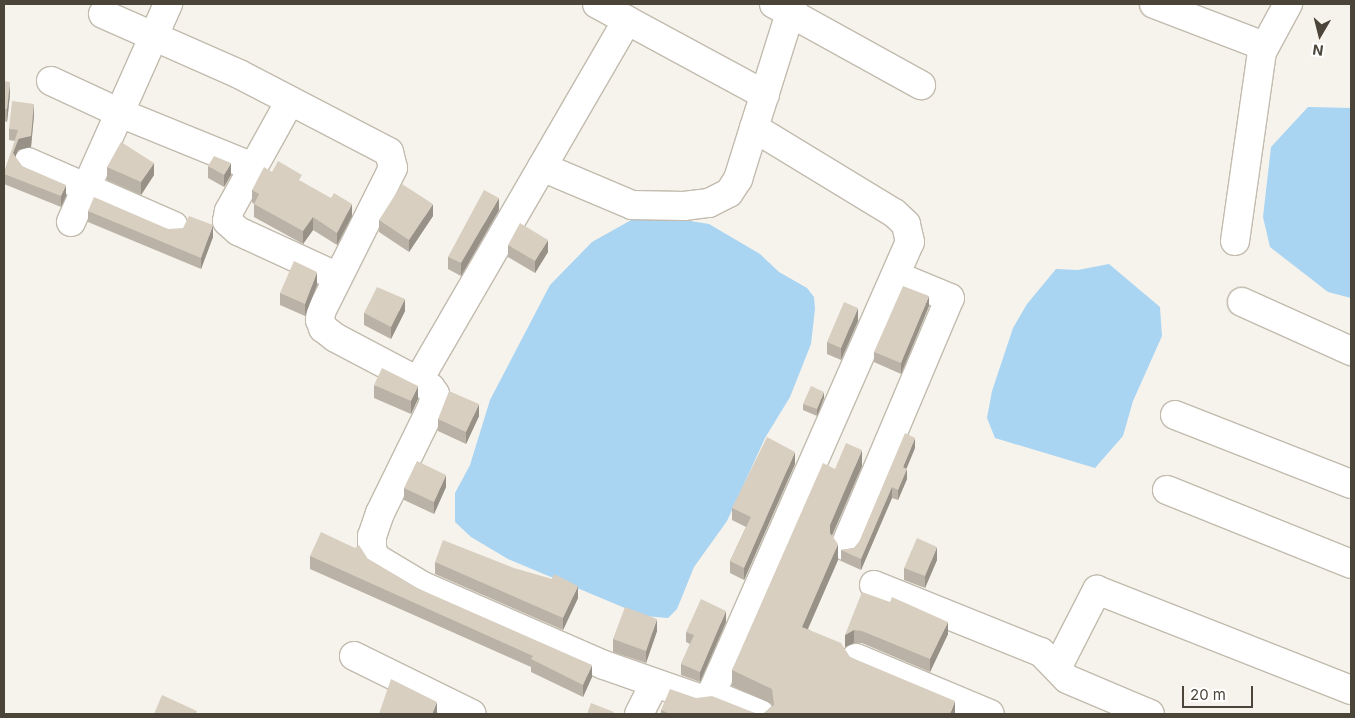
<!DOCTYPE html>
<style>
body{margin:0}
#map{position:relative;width:1355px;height:718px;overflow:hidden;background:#f6f3ec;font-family:Inter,sans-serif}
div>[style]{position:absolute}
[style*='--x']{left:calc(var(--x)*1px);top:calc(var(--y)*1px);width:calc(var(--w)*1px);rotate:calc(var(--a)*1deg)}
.water>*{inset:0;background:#a9d4f2}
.roads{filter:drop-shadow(1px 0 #c2bbae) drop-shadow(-1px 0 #c2bbae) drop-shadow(0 1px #c2bbae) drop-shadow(0 -1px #c2bbae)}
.minor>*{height:28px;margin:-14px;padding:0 14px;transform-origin:14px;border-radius:14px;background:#fff}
.wall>*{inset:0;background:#bab2a6}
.shaded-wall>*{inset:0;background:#979187}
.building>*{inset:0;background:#d8cfc1}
span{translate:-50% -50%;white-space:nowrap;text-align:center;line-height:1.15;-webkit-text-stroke:4.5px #fff;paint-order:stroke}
.frame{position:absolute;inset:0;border:5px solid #4b4439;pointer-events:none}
.north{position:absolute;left:1295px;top:10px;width:50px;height:50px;-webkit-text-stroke:4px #fff;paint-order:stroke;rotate:188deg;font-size:14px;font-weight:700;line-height:20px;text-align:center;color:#4b4439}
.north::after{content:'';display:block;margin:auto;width:18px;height:22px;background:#4b4439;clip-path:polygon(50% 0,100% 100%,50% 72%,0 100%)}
.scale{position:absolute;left:1182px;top:686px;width:71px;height:22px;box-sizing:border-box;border:2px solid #4b4439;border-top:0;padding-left:6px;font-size:15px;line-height:18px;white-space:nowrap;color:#4b4439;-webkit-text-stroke:4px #fff;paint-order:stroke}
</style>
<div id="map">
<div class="water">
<i style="clip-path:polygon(1308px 107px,1351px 108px,1351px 298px,1328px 292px,1270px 247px,1263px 217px,1271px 147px)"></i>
<i style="clip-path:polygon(653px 215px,709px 224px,760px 254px,779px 272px,807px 288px,814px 297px,815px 309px,811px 344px,790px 397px,765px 438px,727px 521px,694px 567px,677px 609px,668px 618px,644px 616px,508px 559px,471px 537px,455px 522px,455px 493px,470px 465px,490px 400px,550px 285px,592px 242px,633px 219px)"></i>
<i style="clip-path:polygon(1109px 264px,1160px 307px,1162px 336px,1133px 401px,1123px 436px,1095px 468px,995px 438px,987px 418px,992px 391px,1013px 328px,1027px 304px,1056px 269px,1078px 270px)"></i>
</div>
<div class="roads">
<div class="minor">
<i style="--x:597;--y:4;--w:191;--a:28.4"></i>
<i style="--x:774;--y:4;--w:168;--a:28.9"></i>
<i style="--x:1154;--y:4;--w:118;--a:20.9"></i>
<i style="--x:103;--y:14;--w:149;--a:23.8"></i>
<i style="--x:239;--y:74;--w:169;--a:27.5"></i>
<i style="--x:389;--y:152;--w:16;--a:76"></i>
<i style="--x:393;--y:168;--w:161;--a:116.6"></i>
<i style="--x:321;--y:312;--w:8;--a:97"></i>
<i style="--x:320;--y:320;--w:9;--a:69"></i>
<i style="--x:323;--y:328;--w:16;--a:38"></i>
<i style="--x:336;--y:338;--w:107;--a:27.8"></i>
<i style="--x:431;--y:388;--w:7;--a:56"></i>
<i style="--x:435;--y:394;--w:13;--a:103"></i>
<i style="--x:432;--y:407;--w:118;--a:116.1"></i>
<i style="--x:380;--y:513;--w:24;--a:109"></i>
<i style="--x:372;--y:536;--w:13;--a:90"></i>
<i style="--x:372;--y:549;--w:10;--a:66"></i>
<i style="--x:376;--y:558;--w:55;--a:30.8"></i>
<i style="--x:423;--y:586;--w:197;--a:23.6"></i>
<i style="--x:604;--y:665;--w:103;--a:19.3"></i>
<i style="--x:701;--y:699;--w:11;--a:-27"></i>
<i style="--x:711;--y:694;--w:7;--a:-63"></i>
<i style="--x:714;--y:688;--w:487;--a:-66.3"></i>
<i style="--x:910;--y:242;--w:18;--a:-103"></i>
<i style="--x:906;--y:224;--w:16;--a:-137"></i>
<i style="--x:894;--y:213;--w:164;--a:-148.7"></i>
<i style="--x:51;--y:81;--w:76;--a:24.9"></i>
<i style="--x:120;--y:113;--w:144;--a:22.1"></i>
<i style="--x:290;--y:101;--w:126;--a:119"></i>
<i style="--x:229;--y:211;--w:10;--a:101"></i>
<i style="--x:227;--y:221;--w:15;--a:42"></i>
<i style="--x:238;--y:231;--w:110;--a:24.7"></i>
<i style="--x:28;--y:162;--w:159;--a:23.7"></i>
<i style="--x:542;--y:167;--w:98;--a:22.9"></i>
<i style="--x:632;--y:205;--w:52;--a:1.1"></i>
<i style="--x:684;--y:206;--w:25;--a:-7"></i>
<i style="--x:709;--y:203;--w:22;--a:-27"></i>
<i style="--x:729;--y:193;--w:17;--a:-57"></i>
<i style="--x:738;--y:179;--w:183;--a:-72.6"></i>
<i style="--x:71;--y:222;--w:239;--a:-66"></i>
<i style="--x:1235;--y:241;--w:191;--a:-81.9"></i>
<i style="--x:1262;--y:52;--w:55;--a:-61.6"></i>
<i style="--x:1242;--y:302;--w:120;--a:24.2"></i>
<i style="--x:418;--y:381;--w:417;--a:-59.9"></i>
<i style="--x:1175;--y:415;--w:189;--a:21.4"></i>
<i style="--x:1167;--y:490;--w:198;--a:21.9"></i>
<i style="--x:845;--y:546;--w:269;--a:-67.1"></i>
<i style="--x:950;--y:298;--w:57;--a:-157.5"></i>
<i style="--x:874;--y:585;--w:180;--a:21.9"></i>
<i style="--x:1041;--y:652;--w:37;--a:46"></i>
<i style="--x:1067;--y:679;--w:90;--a:22.9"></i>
<i style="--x:354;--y:656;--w:131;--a:26.2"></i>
<i style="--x:856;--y:658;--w:145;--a:22.7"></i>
<i style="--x:1057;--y:668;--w:88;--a:-62.9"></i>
<i style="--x:1097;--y:590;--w:273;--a:21.5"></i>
<i style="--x:711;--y:694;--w:53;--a:22.2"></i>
<i style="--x:639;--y:714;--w:33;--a:-63"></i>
</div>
</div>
<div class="wall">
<i style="clip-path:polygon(4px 81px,10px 94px,7px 122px,4px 121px)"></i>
<i style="clip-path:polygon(34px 115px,31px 147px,18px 150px,15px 157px,22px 166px,66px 196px,61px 207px,4px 184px,4px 173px,15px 141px,9px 140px,9px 129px)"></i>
<i style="clip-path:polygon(208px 166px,231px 175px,224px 187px,208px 178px)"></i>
<i style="clip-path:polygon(107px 167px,154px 175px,141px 195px,107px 180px)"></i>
<i style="clip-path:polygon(272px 172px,302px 182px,352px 216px,337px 245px,313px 230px,303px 244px,254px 217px,254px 204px,252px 202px,252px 190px)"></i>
<i style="clip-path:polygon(499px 210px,461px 276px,448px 269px,448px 257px)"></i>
<i style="clip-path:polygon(88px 211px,168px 229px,213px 237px,201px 269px,88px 222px)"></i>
<i style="clip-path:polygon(433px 216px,409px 252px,379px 232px,379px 220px)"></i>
<i style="clip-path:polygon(508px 245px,548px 252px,535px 273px,508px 257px)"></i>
<i style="clip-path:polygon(317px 285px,305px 316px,280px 305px,280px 293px)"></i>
<i style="clip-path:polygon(929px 306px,901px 374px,874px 362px,874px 352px)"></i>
<i style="clip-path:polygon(405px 311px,391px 339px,364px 325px,364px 313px)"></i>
<i style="clip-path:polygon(858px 321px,841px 360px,827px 354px,827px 342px)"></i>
<i style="clip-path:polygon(374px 385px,418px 399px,411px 414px,374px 398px)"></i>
<i style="clip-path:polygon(824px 398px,817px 416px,803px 410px,803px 404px)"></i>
<i style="clip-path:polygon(479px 416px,466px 444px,438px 431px,438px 419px)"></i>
<i style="clip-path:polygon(915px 448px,906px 469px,907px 479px,898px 500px,892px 498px,861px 570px,841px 561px,841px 550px,854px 548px,859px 542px)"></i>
<i style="clip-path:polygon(795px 464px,744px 580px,730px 573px,730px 561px,746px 527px,732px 520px,732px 508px)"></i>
<i style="clip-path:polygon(862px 466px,832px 536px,838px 560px,808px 629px,850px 657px,955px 714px,661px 714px,661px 710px,696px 698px,755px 713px,763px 714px,772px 706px,772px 704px,732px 686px,732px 670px,835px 469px)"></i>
<i style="clip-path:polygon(446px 487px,434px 514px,404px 500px,404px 488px)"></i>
<i style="clip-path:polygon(310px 556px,368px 559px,417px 588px,592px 677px,583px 697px,531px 672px,531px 667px,310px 569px)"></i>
<i style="clip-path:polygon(937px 560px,925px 588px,904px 580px,904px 568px)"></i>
<i style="clip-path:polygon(435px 562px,578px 598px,563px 630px,435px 574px)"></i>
<i style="clip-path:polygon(890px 602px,948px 634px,930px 672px,862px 643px,854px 643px,845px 647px,845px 635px)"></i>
<i style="clip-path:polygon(726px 622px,700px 682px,681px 675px,681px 664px,690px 644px,686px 642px,686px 632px)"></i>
<i style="clip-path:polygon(657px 631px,646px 663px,613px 652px,613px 639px)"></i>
</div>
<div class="shaded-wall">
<i style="clip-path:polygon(10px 82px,10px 94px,7px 122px,7px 109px)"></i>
<i style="clip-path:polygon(34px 104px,34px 115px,31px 147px,18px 150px,13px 164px,13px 153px)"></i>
<i style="clip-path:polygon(154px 163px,154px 175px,141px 195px,141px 182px)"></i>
<i style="clip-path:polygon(231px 163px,231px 175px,224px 187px,224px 175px)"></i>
<i style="clip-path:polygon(66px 185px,66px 196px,61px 207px,61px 196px)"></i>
<i style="clip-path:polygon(499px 198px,499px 210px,461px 276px,461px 263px)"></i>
<i style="clip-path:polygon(352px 204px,352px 216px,337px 245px,337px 233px)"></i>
<i style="clip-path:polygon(433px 204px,433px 216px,409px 252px,409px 240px)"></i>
<i style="clip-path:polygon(313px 217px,313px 230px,303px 244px,303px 231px)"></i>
<i style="clip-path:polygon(213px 225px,213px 237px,201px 269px,201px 258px)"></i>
<i style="clip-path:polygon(548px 240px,548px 252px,535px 273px,535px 261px)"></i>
<i style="clip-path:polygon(317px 272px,317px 285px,305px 316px,305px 304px)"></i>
<i style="clip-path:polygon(929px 296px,929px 306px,901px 374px,901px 363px)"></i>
<i style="clip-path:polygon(405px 299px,405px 311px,391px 339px,391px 327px)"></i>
<i style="clip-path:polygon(858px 308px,858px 321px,841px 360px,841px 348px)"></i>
<i style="clip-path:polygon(418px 386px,418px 399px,411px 414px,411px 401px)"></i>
<i style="clip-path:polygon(824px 392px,824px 398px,817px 416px,817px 409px)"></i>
<i style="clip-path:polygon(479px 404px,479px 416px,466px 444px,466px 432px)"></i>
<i style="clip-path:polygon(915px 438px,915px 448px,903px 477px,903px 467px)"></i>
<i style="clip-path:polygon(862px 450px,862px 466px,830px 540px,830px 525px)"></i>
<i style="clip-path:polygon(795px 452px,795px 464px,744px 580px,744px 568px)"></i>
<i style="clip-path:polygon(907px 469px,907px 479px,898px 500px,898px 490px)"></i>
<i style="clip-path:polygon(446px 475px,446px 487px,434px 514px,434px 502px)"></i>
<i style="clip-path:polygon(892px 487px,892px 498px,861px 570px,861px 559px)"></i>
<i style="clip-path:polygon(838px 544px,838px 560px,802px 642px,802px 627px)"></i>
<i style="clip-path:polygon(937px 547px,937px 560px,925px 588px,925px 576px)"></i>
<i style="clip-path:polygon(578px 586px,578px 598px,563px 630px,563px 618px)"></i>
<i style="clip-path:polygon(726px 611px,726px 622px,700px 682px,700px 672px)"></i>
<i style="clip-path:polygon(657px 619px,657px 631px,646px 663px,646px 651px)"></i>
<i style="clip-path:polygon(948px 622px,948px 634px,930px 672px,930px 659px)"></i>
<i style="clip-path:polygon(854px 630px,854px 643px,845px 647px,845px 635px)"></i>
<i style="clip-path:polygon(592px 665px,592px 677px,583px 697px,583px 685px)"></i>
<i style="clip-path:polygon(955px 701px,955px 714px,950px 714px)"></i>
<i style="clip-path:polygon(437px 702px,437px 714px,432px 714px)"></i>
</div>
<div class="building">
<i style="clip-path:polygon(4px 81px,10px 82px,7px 109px,4px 109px)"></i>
<i style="clip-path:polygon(12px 101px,34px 104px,31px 136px,18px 139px,13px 153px,22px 166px,66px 185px,61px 196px,4px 174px,18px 130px,9px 129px)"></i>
<i style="clip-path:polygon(121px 142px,154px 163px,141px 182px,107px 167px)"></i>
<i style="clip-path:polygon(214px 156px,231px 163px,224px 175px,208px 166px)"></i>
<i style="clip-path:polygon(278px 161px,302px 175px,299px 180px,331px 198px,334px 193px,352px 204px,337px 233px,313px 217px,303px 231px,254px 204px,259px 194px,252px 190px,264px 167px,272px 172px)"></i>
<i style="clip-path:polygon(402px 184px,433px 204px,409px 240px,379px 220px)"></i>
<i style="clip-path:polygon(484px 190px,499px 198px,461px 263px,448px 257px)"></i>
<i style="clip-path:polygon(94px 197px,168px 229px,183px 228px,189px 216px,213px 225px,201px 258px,88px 211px)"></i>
<i style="clip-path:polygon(520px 223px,548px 240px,535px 261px,508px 245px)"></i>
<i style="clip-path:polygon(294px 261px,317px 272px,305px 304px,280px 293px)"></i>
<i style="clip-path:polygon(903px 286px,929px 296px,901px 363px,874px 352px)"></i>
<i style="clip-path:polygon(377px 287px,405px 299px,391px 327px,364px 313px)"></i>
<i style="clip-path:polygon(844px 302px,858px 308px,841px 348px,827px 342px)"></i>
<i style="clip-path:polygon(382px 368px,418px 386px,411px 401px,374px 385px)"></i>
<i style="clip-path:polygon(811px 386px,824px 392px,817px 409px,803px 404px)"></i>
<i style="clip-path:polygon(449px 391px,479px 404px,466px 432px,438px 419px)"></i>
<i style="clip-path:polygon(905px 433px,915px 438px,903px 467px,907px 469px,898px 490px,892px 487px,861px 559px,841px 550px,854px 548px,859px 542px)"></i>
<i style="clip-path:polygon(767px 437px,795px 452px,744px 568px,730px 561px,751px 517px,732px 508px)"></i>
<i style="clip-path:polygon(846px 443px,862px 450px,830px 525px,830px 533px,838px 544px,802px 627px,841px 643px,850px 657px,955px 701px,950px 714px,670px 714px,661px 710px,670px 689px,696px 698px,712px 696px,755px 713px,763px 714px,774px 705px,772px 689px,732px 670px,823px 463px,835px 469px)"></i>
<i style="clip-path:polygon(417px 461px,446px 475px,434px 502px,404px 488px)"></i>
<i style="clip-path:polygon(321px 532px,355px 548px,359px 545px,368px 559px,417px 588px,592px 665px,583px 685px,531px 659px,533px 656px,310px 556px)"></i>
<i style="clip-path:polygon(917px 538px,937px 547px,925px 576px,904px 568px)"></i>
<i style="clip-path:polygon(443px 540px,514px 568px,552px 579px,554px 574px,578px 586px,563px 618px,435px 562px)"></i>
<i style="clip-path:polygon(862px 592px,890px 602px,892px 597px,948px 622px,930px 659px,862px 631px,854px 630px,845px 635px)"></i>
<i style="clip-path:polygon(701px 599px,726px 611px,700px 672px,681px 664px,694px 635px,686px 632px)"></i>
<i style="clip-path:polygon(625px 607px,657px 619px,646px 651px,613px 639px)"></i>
<i style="clip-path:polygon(391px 679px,437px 702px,432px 714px,379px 714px)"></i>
<i style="clip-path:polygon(162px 695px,197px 711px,196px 714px,154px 714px)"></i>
<i style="clip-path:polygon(591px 703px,614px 712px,613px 714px,587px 714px)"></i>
</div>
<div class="frame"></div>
<div class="north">N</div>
<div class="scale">20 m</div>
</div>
